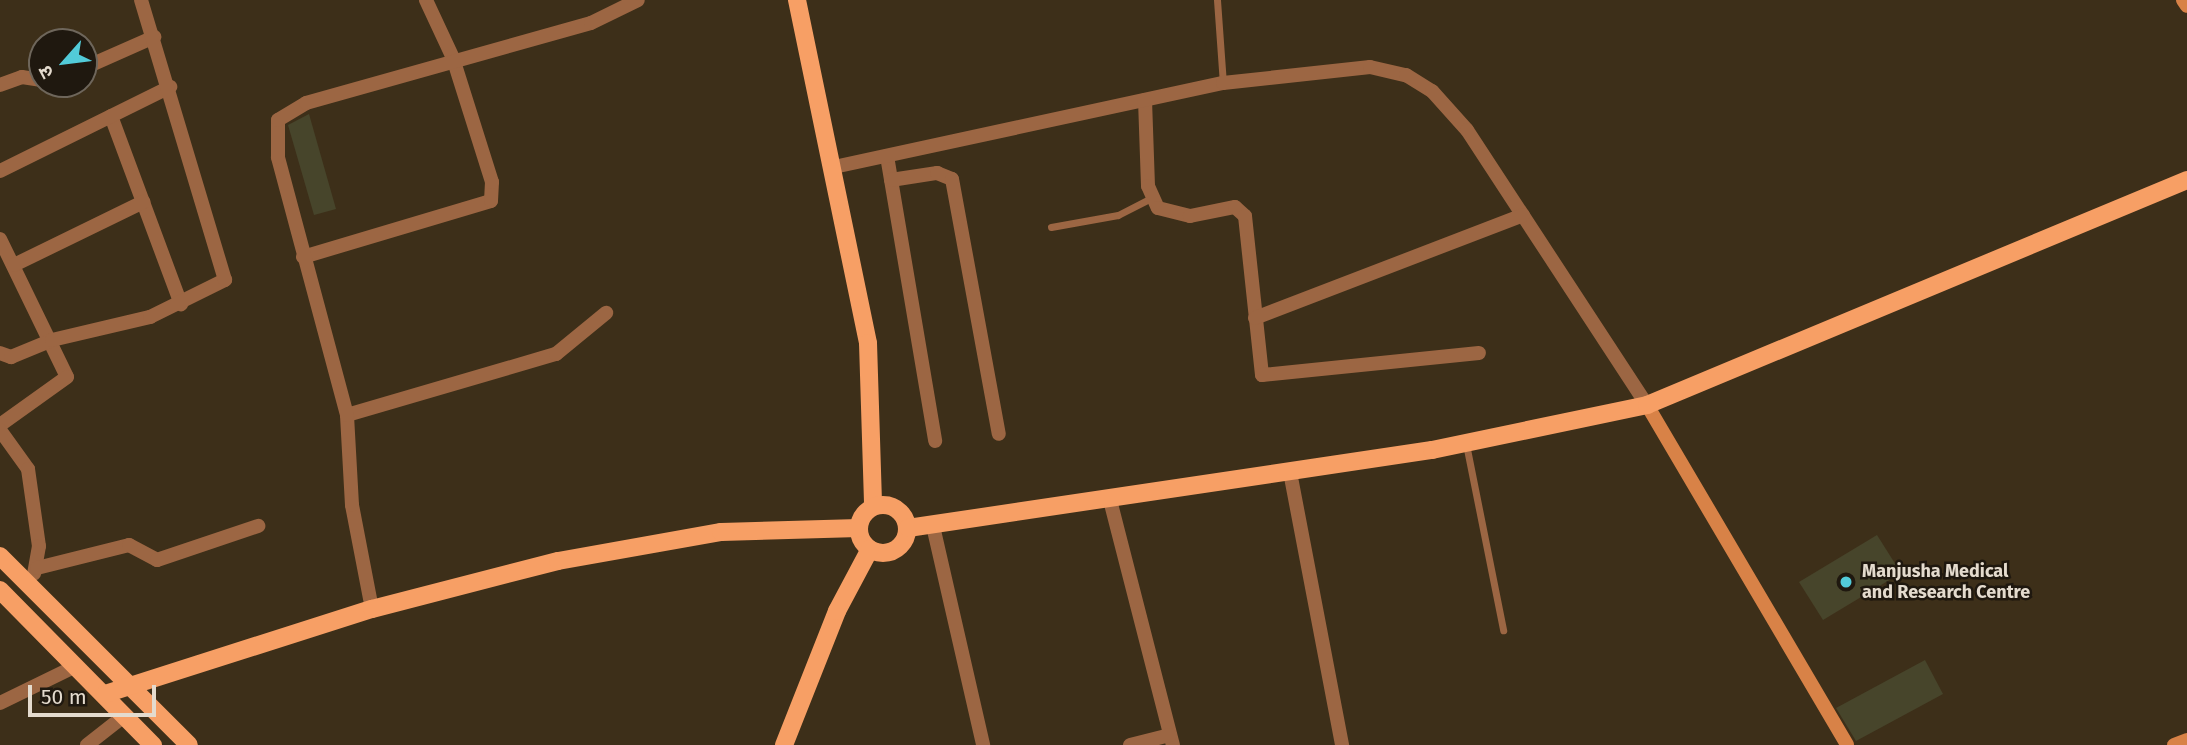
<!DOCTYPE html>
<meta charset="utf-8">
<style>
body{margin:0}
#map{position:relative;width:2187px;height:745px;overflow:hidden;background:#3d2f19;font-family:"Fira Sans","Noto Sans Devanagari",sans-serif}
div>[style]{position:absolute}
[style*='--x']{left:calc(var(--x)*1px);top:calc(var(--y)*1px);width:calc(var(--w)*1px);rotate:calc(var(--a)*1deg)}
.building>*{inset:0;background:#47452b}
.lane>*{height:7px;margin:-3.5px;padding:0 3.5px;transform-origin:3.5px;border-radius:3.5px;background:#9c6643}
.street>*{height:14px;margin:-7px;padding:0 7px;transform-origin:7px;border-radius:7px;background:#9c6643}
.secondary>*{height:14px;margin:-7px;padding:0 7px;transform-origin:7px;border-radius:7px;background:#d88247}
.primary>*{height:18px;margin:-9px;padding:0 9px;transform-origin:9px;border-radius:9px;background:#f79f65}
.primary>.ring{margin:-9px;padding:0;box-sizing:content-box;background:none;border:18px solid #f79f65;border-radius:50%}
.dots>*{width:19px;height:19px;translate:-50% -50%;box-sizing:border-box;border:4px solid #1f180f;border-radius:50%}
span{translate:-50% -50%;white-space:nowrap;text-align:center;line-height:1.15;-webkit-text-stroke:5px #1f180f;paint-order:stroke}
.poi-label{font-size:18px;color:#e4dbce;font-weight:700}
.left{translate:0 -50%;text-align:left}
.north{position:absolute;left:28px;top:28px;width:70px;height:70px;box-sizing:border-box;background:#1f180f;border:2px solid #6e665b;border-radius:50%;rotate:242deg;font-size:19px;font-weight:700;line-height:28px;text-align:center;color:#e4dbce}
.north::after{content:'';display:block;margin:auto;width:24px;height:32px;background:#52cbd9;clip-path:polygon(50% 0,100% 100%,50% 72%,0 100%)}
.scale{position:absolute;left:28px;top:685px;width:128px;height:32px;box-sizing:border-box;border:4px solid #e4dbce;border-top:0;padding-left:9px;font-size:21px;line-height:24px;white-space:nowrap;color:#e4dbce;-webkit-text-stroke:5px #1f180f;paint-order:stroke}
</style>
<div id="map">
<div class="building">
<i style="clip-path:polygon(309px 114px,336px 209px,314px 215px,288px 125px)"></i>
<i style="clip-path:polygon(1877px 535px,1901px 573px,1823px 620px,1799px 582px)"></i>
<i style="clip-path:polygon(1925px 660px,1943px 694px,1856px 741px,1836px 708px)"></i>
</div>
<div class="lane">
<i style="--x:1217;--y:0;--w:83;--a:85.9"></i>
<i style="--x:1051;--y:227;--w:68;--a:-10.2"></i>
<i style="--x:1118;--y:215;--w:37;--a:-27"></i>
<i style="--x:1466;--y:444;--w:190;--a:78.7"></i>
</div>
<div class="street">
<i style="--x:84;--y:68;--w:77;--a:-23.9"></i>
<i style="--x:0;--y:85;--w:23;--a:-20"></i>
<i style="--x:22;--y:77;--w:20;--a:9"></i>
<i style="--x:1145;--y:100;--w:86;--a:88"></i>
<i style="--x:1148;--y:186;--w:24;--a:66"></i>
<i style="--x:1158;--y:208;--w:33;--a:14"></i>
<i style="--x:1190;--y:216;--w:46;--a:-11.3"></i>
<i style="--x:1235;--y:207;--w:13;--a:42"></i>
<i style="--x:1245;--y:216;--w:160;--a:83.9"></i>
<i style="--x:1262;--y:375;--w:218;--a:-5.8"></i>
<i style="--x:111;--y:116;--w:201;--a:69.6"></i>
<i style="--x:887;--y:156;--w:289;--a:80.4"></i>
<i style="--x:834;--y:167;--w:398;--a:-12.2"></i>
<i style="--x:1223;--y:83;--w:148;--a:-6.2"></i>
<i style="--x:1370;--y:67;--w:37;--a:13"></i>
<i style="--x:1406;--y:75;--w:31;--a:32"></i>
<i style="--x:1432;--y:91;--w:52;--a:48.1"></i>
<i style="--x:1467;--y:130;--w:329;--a:56.8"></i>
<i style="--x:0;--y:171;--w:190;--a:-26.3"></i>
<i style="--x:891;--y:180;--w:47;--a:-8.7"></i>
<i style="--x:937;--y:173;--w:16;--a:22"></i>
<i style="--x:952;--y:179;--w:259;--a:79.6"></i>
<i style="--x:0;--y:239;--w:153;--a:64.1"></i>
<i style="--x:67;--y:377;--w:82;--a:144.4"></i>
<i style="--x:303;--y:257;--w:196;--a:-16.6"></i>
<i style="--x:491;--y:201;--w:19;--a:-87"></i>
<i style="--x:492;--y:182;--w:130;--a:-107.5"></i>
<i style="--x:453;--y:58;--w:64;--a:-115"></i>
<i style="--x:14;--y:265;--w:144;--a:-26"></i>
<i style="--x:1255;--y:318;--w:287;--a:-21"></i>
<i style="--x:0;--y:353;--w:12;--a:20"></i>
<i style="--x:11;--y:357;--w:44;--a:-22.5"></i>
<i style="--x:52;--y:340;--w:101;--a:-13.2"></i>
<i style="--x:150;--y:317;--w:84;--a:-26.3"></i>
<i style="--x:225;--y:280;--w:292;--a:-106.7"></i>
<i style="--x:347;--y:415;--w:218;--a:-16.3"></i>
<i style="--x:556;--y:354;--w:65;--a:-39.4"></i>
<i style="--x:0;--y:430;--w:48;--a:54.3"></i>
<i style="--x:28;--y:469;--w:78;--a:81.9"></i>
<i style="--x:39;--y:546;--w:28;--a:100"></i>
<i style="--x:1290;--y:472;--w:278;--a:79.2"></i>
<i style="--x:1110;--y:500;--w:253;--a:75.6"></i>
<i style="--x:933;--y:526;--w:225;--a:77.1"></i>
<i style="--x:37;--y:568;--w:95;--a:-14"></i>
<i style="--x:129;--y:545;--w:32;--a:28"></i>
<i style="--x:157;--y:560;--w:107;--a:-18.6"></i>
<i style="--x:372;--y:609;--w:106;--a:-100.9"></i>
<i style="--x:352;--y:505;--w:90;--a:-93.2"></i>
<i style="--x:347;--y:415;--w:267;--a:-105"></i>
<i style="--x:278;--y:157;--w:37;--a:-90"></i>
<i style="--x:278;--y:120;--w:33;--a:-31"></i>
<i style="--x:306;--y:103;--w:296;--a:-15.7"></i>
<i style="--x:591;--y:23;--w:52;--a:-26.1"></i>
<i style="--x:0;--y:703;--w:85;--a:-26"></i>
<i style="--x:87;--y:745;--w:47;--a:-38.1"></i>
<i style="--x:1130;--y:745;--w:41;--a:-14"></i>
</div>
<div class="secondary">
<i style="--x:2183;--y:0;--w:7;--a:56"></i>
<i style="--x:1647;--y:405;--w:394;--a:59.5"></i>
<i style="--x:2174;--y:745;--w:14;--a:-21"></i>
</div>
<div class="primary">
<i style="--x:797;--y:0;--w:350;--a:78.3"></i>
<i style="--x:868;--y:343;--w:163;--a:88.2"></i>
<i class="ring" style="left:859px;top:505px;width:30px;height:30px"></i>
<i style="--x:908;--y:528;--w:530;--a:-8.47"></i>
<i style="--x:1432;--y:450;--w:220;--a:-11.8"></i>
<i style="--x:1647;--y:405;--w:585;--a:-22.62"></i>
<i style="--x:0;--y:556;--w:267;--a:45"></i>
<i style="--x:0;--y:590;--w:218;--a:45.4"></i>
<i style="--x:105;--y:694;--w:280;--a:-17.7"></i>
<i style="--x:372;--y:609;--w:192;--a:-14.5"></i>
<i style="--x:558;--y:561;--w:166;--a:-10.1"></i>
<i style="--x:721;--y:532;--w:138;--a:-1.7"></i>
<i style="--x:784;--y:745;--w:144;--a:-68.4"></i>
<i style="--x:837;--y:611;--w:70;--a:-62"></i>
</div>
<div class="dots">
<i style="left:1846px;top:582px;background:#52cbd9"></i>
</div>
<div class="poi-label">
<span class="left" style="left:1862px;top:582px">Manjusha Medical<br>and Research Centre</span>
</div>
<div class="north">उ</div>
<div class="scale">50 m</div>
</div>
